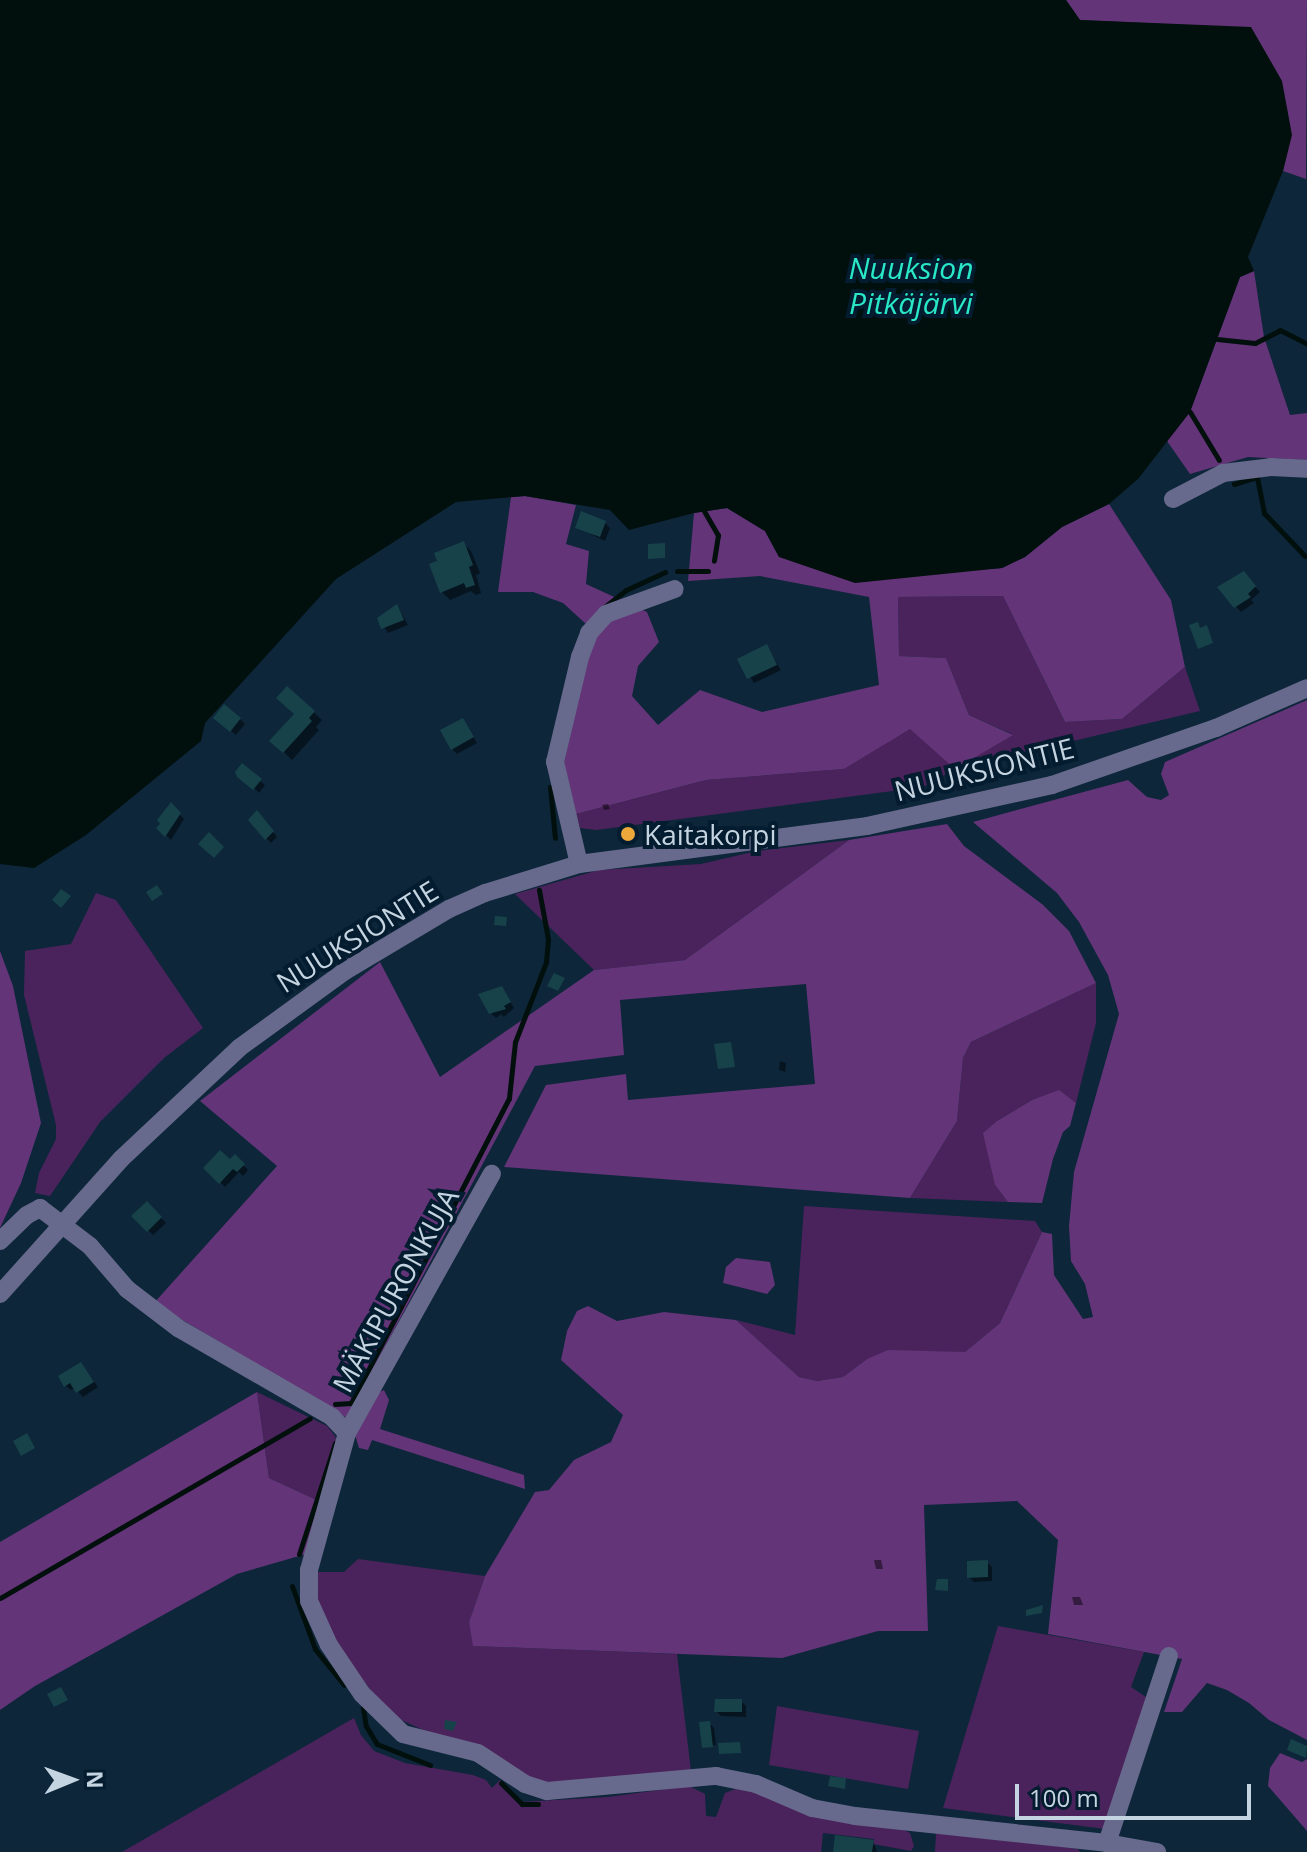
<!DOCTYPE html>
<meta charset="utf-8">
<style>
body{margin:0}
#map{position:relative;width:1307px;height:1852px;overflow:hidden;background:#0d263a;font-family:"Open Sans",sans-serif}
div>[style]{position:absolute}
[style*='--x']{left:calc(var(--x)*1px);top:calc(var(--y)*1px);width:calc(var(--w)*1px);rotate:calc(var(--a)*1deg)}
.green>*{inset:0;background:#4b235c}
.forest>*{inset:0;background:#633477}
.water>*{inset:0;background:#02100d}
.shadow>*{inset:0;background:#0007}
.stream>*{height:5px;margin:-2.5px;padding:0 2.5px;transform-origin:2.5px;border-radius:2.5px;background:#02100d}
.building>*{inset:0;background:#17424a}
.minor>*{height:18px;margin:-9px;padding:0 9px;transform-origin:9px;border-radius:9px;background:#676a8c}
.dots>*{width:22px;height:22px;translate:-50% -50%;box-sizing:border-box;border:4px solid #041c2f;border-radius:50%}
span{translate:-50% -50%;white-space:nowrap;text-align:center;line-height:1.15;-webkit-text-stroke:8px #041c2f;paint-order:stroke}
.street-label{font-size:28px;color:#c5d4e1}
.poi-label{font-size:28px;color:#c5d4e1}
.left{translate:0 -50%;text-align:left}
.water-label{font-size:30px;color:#29e7c7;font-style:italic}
.north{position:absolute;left:32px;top:1740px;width:80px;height:80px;-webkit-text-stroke:6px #041c2f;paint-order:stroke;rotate:89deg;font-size:22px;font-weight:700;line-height:32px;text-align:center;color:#c5d4e1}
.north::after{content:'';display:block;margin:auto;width:28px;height:36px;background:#c5d4e1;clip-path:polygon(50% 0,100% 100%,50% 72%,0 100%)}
.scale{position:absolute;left:1015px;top:1784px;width:236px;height:36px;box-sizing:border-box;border:4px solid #c5d4e1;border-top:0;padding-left:10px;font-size:24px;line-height:28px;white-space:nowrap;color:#c5d4e1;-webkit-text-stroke:6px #041c2f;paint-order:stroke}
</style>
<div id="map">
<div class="green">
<i style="clip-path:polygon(1003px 596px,1065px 722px,1122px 719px,1185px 667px,1200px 711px,955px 769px,923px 787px,596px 830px,580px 828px,576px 814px,706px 780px,844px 769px,910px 728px,1012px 734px,969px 715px,946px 658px,899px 656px,898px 597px)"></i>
<i style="clip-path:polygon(849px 840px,685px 960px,594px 970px,515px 894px,599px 870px,701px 864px,757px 851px)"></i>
<i style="clip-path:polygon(96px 893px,116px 900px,203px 1028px,164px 1058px,100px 1122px,50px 1196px,35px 1193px,39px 1173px,56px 1139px,56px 1125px,24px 995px,25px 951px,71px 944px)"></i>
<i style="clip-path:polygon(1096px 983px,1096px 1023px,1076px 1103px,1059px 1091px,1032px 1100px,997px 1121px,995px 1185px,1008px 1202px,910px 1198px,957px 1121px,963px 1058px,971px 1042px)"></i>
<i style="clip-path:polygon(804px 1206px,1035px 1221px,1042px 1232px,1000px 1323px,965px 1352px,867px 1359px,843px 1377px,817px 1381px,799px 1377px,736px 1320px,795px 1335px)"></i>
<i style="clip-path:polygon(257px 1392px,327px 1426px,335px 1436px,338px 1446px,321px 1502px,269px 1478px)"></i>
<i style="clip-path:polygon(358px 1559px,485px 1576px,469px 1622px,474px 1646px,677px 1654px,691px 1771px,541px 1783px,390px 1715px,339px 1649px,323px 1622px,315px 1589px,318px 1572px,344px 1572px)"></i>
<i style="clip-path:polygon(998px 1626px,1144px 1652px,1131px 1687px,1146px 1697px,1105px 1829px,943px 1808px)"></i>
<i style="clip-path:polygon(777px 1706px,919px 1731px,908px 1789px,769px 1765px)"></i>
<i style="clip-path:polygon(354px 1718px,361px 1735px,374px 1751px,405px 1763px,473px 1775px,486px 1780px,492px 1788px,500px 1780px,520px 1802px,608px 1797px,689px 1786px,705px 1794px,706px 1816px,716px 1817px,725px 1793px,738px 1788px,904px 1830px,910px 1833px,914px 1846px,911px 1851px,873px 1844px,874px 1839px,823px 1833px,821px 1852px,122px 1852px)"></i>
<i style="clip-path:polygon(944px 1830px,1078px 1849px,1080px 1852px,935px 1852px,936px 1834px)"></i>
</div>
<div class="forest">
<i style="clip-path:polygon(1066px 0,1307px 0,1306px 179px,1283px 171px,1291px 135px,1251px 28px,1080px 20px)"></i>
<i style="clip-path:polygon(1254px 271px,1264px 337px,1290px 415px,1307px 413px,1307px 460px,1248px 457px,1190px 474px,1167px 441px,1190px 412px,1240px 277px)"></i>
<i style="clip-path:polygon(525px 496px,576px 505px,566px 544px,589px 551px,586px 584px,647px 612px,659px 642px,638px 666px,632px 696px,658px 725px,700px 690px,762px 712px,879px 685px,869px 597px,760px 576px,688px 581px,694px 513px,727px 508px,765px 531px,779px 557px,962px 571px,1002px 568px,1025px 557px,1062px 527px,1109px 504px,1171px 600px,1185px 667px,1122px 719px,1065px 722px,1003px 596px,898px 597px,899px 656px,946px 658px,969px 715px,1013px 735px,955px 769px,910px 729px,844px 769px,706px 780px,576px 814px,564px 763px,587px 660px,597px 634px,563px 603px,533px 592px,498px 592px,511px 497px)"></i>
<i style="clip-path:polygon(1307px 700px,1307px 1740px,1269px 1720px,1249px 1703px,1227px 1690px,1207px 1683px,1182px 1712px,1164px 1712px,1182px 1659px,1048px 1634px,1058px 1540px,1017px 1501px,924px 1505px,928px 1631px,878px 1631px,782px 1658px,473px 1646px,469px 1622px,485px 1576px,535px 1492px,549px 1490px,574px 1460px,611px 1442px,623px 1415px,561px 1360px,567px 1331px,577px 1311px,588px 1306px,617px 1321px,664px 1312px,736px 1320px,799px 1377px,817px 1381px,843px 1377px,867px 1359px,888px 1350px,965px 1352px,1000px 1323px,1042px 1232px,1052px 1234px,1054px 1275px,1083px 1319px,1093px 1317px,1085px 1284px,1071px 1261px,1069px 1226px,1074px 1172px,1119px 1014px,1108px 975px,1079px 922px,1057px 893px,973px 822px,1128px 780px,1147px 797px,1161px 800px,1169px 795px,1161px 774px,1165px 762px)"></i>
<i style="clip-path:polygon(947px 824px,964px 846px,1042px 904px,1069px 931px,1096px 983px,971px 1042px,963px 1058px,957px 1121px,910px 1198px,504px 1167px,546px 1085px,626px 1074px,628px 1100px,815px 1084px,806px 984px,620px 1000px,624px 1055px,535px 1066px,347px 1418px,154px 1303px,277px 1166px,200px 1101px,380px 962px,440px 1077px,594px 970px,685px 960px,849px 840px)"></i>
<i style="clip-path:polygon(0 951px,13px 986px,41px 1123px,21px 1183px,0 1228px)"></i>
<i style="clip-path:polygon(1059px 1090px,1076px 1103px,1070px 1126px,1063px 1132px,1053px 1159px,1042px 1203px,1008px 1202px,995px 1185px,983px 1133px,997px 1121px,1032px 1100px)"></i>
<i style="clip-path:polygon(736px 1258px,770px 1262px,775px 1285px,767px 1294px,723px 1283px,726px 1267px)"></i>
<i style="clip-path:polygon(384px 1390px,389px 1400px,380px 1429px,524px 1475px,525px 1489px,372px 1440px,368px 1450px,359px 1448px,355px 1435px,373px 1395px)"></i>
<i style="clip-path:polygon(257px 1392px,269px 1478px,321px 1502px,306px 1554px,237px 1574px,35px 1686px,0 1710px,0 1542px)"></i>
<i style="clip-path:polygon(1280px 1753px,1302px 1762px,1307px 1759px,1307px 1831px,1268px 1786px,1270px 1768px)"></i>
</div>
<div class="water">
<i style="clip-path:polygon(0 0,1066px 0,1080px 20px,1251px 27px,1282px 81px,1292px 135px,1283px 171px,1248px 257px,1254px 271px,1240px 277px,1190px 412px,1138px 479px,1109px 504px,1062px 527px,1025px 557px,1002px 568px,855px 583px,779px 557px,765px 531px,727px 508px,694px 513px,629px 530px,610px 510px,525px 496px,456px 502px,336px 579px,205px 723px,201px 741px,86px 835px,34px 868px,0 864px)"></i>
</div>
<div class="shadow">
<i style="clip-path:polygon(605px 523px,610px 528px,605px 541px,577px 527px)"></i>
<i style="clip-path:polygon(463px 543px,471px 551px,480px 573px,476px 575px,481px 593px,476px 595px,471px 591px,450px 600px,442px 592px)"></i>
<i style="clip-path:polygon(1248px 579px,1260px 592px,1251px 600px,1254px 603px,1241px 612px,1220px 588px)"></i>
<i style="clip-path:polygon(397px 606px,408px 625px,388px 633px,379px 619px)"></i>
<i style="clip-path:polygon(766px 646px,781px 670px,754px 683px,739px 659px)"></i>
<i style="clip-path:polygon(287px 688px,322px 720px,316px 727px,319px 730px,292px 760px,272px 741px,296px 714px)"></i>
<i style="clip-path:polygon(240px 719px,245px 724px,236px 735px,220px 722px)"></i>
<i style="clip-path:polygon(463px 720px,477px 743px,457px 754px,452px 749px)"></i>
<i style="clip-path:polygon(238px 771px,260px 781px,265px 785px,259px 793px)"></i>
<i style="clip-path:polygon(608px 804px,610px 809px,604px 810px,602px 805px)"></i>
<i style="clip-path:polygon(171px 805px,184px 819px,171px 840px,159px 828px)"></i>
<i style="clip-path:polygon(262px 817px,277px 837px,271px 843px,250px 820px)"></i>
<i style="clip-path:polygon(501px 988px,514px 1008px,504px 1017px,501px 1014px,496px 1018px,491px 1013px)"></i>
<i style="clip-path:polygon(780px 1061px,786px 1063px,785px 1072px,779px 1070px)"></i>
<i style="clip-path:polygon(235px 1157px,248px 1170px,243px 1176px,239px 1172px,225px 1187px,206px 1168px,230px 1162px)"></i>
<i style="clip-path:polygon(147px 1203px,166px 1223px,153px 1235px,134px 1216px)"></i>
<i style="clip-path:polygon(81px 1364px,98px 1387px,83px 1397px,75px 1388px,71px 1390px,66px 1386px)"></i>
<i style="clip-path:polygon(874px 1560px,881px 1560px,883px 1569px,876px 1569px)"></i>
<i style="clip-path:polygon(987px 1562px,992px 1567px,992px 1581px,974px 1582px,969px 1577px)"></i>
<i style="clip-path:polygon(1072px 1597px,1080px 1597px,1083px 1605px,1074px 1605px)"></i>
<i style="clip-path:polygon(741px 1701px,746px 1706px,746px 1717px,721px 1716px,716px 1711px)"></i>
<i style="clip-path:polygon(709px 1723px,714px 1728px,716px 1745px,705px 1746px,705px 1749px,704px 1747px)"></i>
<i style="clip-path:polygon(873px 1841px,877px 1852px,835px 1852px)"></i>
</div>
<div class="stream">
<i style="--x:1217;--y:339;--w:38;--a:6"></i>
<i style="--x:1255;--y:343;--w:28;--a:-27"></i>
<i style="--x:1280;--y:330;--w:30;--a:27"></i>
<i style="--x:1190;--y:412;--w:56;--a:58.9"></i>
<i style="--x:1234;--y:484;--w:24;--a:-17"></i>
<i style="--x:1257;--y:477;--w:37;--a:79"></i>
<i style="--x:1264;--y:513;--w:59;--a:46.4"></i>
<i style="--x:704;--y:511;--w:28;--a:60"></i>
<i style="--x:718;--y:535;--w:26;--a:99"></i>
<i style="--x:677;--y:571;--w:31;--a:0"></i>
<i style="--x:603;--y:608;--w:29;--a:-38"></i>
<i style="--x:626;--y:590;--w:43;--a:-24.8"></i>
<i style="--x:550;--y:787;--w:51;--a:84.4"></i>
<i style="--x:335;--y:1404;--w:16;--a:-4"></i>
<i style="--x:351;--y:1403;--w:343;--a:-62.6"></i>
<i style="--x:509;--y:1098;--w:56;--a:-83.9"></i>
<i style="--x:515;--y:1042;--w:86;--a:-68.8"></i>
<i style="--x:546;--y:962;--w:23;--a:-85"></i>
<i style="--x:548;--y:939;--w:50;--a:-100.4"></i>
<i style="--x:299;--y:1554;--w:117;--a:-72"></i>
<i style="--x:292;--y:1586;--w:67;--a:69.9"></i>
<i style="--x:315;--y:1649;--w:46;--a:51.1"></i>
<i style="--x:0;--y:1598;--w:358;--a:-30.1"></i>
<i style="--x:363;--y:1708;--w:18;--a:81"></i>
<i style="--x:366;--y:1726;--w:21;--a:59"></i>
<i style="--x:377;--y:1744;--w:57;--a:21.6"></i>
<i style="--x:501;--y:1783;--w:30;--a:45"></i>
<i style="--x:522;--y:1804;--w:16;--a:0"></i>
</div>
<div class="building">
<i style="clip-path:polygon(581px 511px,606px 521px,600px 537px,575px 528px)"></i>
<i style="clip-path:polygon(464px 541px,473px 565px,469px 567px,475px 585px,466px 588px,464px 583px,440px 593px,429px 564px,437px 561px,434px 553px)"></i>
<i style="clip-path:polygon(665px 543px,665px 558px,648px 559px,648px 544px)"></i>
<i style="clip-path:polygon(1244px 571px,1256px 586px,1248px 594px,1251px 597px,1234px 608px,1217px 587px)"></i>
<i style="clip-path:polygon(397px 604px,404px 620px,381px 629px,377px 618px)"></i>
<i style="clip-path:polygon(1198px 622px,1200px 628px,1207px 625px,1213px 643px,1198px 649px,1189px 625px)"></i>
<i style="clip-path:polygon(767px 644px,777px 665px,747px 679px,737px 659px)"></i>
<i style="clip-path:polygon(287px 686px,315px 711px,309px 718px,312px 721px,283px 753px,269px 741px,294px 714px,276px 698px)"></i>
<i style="clip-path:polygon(224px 704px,241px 718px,230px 732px,213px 718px)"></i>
<i style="clip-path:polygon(463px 718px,474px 737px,451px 750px,440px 730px)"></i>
<i style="clip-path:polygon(242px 763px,262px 779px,253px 790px,237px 777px,235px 772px)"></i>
<i style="clip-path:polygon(171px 802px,181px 813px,165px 837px,156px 828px,160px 824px,157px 820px)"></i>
<i style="clip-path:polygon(257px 810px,274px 831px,265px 840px,248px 820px)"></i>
<i style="clip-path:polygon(209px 832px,224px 847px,214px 858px,198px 844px)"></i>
<i style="clip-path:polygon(157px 885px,163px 894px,152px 901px,146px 892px)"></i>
<i style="clip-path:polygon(61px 889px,71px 896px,61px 908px,52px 900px)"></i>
<i style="clip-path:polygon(495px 916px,507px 917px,506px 926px,494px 925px)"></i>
<i style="clip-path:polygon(554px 973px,565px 978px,558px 991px,547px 986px)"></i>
<i style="clip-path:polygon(502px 986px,511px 1002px,504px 1006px,506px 1009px,489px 1014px,478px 994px)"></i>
<i style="clip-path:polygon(731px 1042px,735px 1067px,718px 1069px,714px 1044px)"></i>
<i style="clip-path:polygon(220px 1150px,230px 1159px,235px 1154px,245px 1164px,237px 1172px,233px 1169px,219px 1184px,203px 1168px)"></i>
<i style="clip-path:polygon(147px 1201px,162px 1217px,147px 1232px,131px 1216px)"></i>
<i style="clip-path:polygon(81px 1362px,94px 1382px,76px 1393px,70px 1383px,64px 1387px,58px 1376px)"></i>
<i style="clip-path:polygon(27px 1433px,35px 1448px,21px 1456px,13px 1441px)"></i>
<i style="clip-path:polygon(988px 1560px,988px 1577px,967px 1578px,967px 1561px)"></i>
<i style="clip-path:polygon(937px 1579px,948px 1579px,948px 1591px,935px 1590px)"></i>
<i style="clip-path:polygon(1043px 1605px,1042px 1613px,1026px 1616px,1026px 1610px)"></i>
<i style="clip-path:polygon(61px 1687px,68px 1700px,54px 1707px,47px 1694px)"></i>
<i style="clip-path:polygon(715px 1699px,742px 1699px,742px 1712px,714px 1712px)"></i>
<i style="clip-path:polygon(445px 1720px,457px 1722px,453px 1731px,444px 1729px)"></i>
<i style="clip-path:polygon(710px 1721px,713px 1747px,702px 1748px,699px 1722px)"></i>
<i style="clip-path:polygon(1291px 1739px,1307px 1746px,1306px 1758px,1287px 1750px)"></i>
<i style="clip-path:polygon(740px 1742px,741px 1753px,719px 1754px,718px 1743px)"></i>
<i style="clip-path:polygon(830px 1776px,846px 1778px,845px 1789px,828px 1786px)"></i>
<i style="clip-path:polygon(835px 1835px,874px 1840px,872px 1852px,833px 1852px)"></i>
</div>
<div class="minor">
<i style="--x:1173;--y:499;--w:56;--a:-27.5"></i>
<i style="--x:1223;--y:473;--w:48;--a:-7.1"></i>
<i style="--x:1271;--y:467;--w:36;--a:3"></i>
<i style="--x:579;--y:864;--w:105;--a:-103.2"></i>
<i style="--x:555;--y:762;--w:108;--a:-76.6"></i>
<i style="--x:580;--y:657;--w:26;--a:-69"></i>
<i style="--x:589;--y:633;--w:25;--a:-48"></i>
<i style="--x:606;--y:614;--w:73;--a:-19.9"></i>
<i style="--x:0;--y:1241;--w:37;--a:-44"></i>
<i style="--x:27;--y:1215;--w:15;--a:-28"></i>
<i style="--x:40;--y:1208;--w:63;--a:37.2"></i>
<i style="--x:90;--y:1246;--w:57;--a:49.3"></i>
<i style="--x:127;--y:1289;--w:64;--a:37.4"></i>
<i style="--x:178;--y:1328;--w:178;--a:30"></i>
<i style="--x:332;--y:1417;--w:22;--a:47"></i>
<i style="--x:347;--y:1433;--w:142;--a:105.5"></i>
<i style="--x:309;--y:1570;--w:31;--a:90"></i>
<i style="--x:309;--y:1601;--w:48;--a:65.6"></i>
<i style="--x:329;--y:1645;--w:59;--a:56"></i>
<i style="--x:362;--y:1694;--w:57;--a:44.3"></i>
<i style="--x:403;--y:1734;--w:77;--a:14.2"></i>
<i style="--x:478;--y:1753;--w:56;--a:33.4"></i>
<i style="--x:525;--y:1784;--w:23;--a:18"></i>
<i style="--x:547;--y:1791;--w:170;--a:-5.1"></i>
<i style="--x:716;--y:1776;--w:41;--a:11.3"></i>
<i style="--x:756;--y:1784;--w:61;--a:23.2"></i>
<i style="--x:812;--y:1808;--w:44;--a:10.5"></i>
<i style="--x:855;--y:1816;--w:253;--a:6.1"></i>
<i style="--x:1107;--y:1843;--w:51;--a:10.2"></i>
<i style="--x:0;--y:1294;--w:181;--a:-48.1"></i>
<i style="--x:121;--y:1159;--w:162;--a:-43.2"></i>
<i style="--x:239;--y:1048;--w:131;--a:-36"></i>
<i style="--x:345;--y:971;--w:121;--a:-30.8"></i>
<i style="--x:449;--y:909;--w:39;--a:-24"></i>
<i style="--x:485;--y:893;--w:98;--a:-17.1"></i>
<i style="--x:579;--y:864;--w:290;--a:-7.5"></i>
<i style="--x:867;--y:826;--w:189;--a:-12.5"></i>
<i style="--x:1052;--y:785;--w:174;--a:-19.2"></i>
<i style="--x:1216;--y:728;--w:99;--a:-23.7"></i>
<i style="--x:347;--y:1433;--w:297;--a:-60.8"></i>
<i style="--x:1107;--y:1843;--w:197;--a:-71.7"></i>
</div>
<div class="dots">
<i style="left:628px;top:834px;background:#eda83b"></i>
</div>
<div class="street-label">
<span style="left:984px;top:769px;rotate:-14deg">NUUKSIONTIE</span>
<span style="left:357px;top:936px;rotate:-32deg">NUUKSIONTIE</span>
<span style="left:395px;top:1290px;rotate:-61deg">MÄKIPURONKUJA</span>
</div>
<div class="poi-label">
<span class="left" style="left:644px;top:834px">Kaitakorpi</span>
</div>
<div class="water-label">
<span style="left:911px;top:285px">Nuuksion<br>Pitkäjärvi</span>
</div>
<div class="north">N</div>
<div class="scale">100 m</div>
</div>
